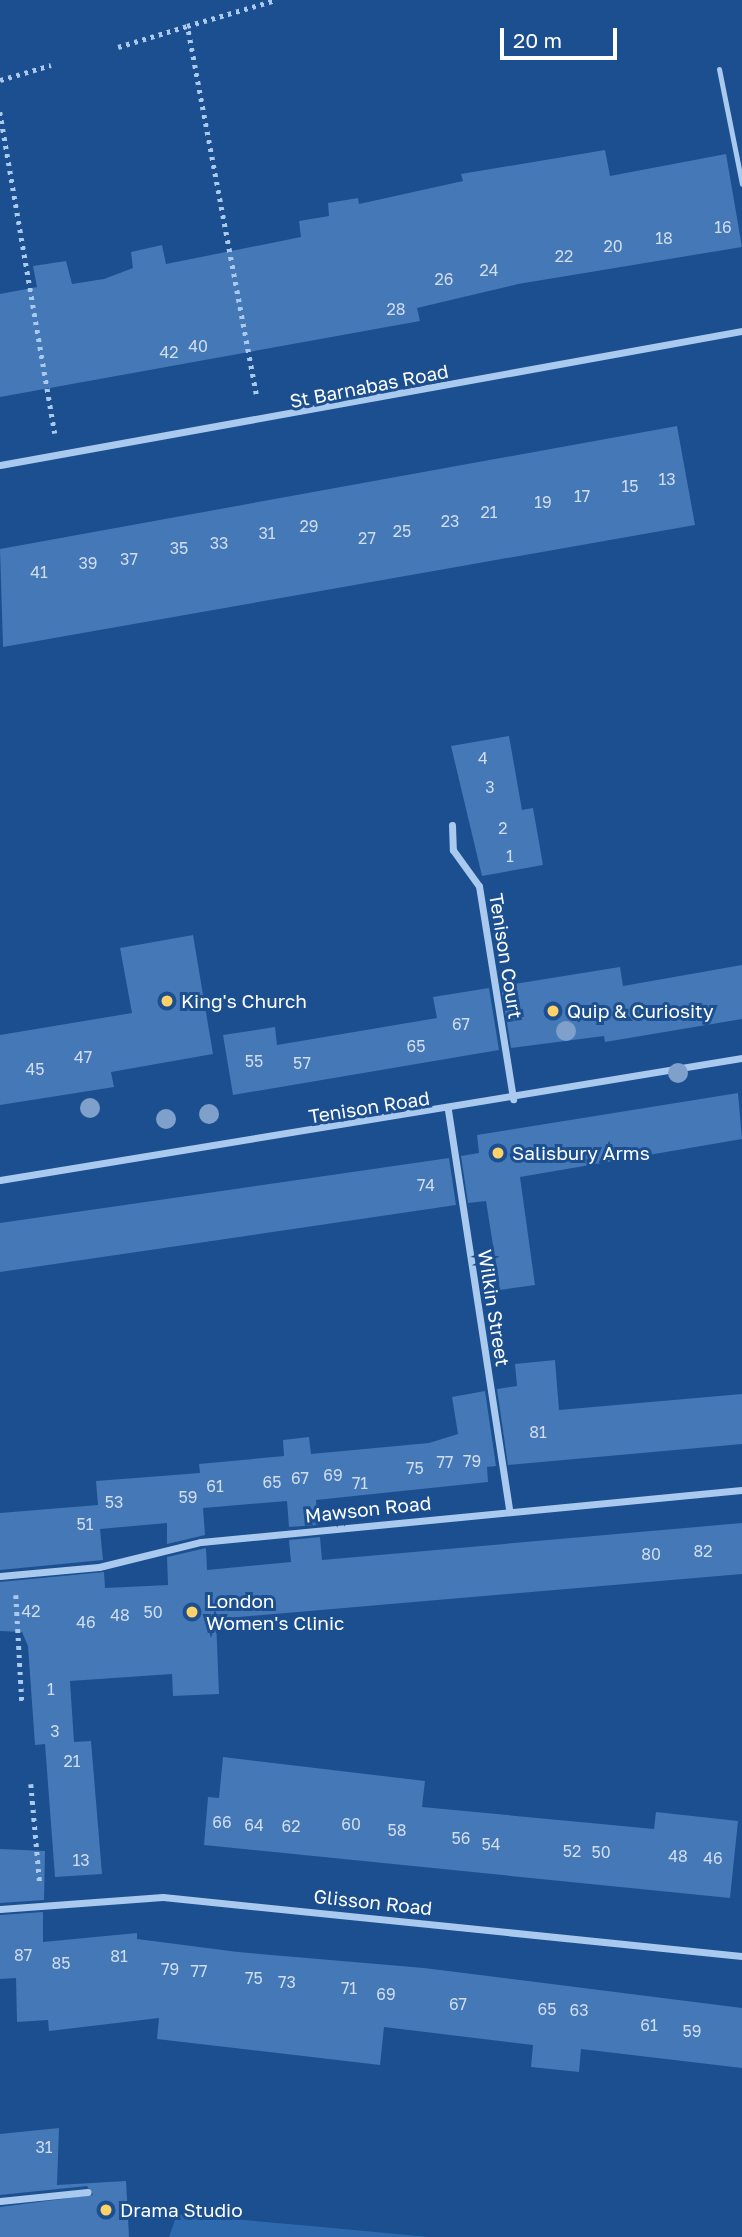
<!DOCTYPE html>
<style>
body{margin:0}
#map{position:relative;width:742px;height:2237px;overflow:hidden;background:#1b4f8f;font-family:"Golos Text",sans-serif}
div>[style]{position:absolute}
[style*='--x']{left:calc(var(--x)*1px);top:calc(var(--y)*1px);width:calc(var(--w)*1px);rotate:calc(var(--a)*1deg)}
.green>*{inset:0;background:#2e69ad}
.building>*{inset:0;background:#4478b7}
.path>*{height:4.5px;margin-top:-2.25px;transform-origin:0;background:repeating-linear-gradient(90deg,#a9c9ee 0 3.5px,transparent 0 8.5px)}
.service>*{height:5px;margin:-2.5px;padding:0 2.5px;transform-origin:2.5px;border-radius:2.5px;background:#a9c9ee}
.minor>*{height:7px;margin:-3.5px;padding:0 3.5px;transform-origin:3.5px;border-radius:3.5px;background:#a9c9ee}
.trees>*{width:20px;height:20px;margin:-10px;border-radius:50%;background:#7ea0ca}
.dots>*{width:19px;height:19px;translate:-50% -50%;box-sizing:border-box;border:4px solid #1b4f8f;border-radius:50%}
span{translate:-50% -50%;white-space:nowrap;text-align:center;line-height:1.15;-webkit-text-stroke:6px #1b4f8f;paint-order:stroke}
.number-label{font-size:16px;color:#d0dded}
.number-label span{-webkit-text-stroke-width:0}
.street-label{font-size:19px;color:#fff}
.poi-label{font-size:19px;color:#fff}
.left{translate:0 -50%;text-align:left}
.scale{position:absolute;left:500px;top:28px;width:117px;height:32px;box-sizing:border-box;border:4px solid #fff;border-top:0;padding-left:9px;font-size:21px;line-height:24px;white-space:nowrap;color:#fff;-webkit-text-stroke:5px #1b4f8f;paint-order:stroke}
</style>
<div id="map">
<div class="green">
<i style="clip-path:polygon(177px 2214px,322px 2227px,429px 2237px,169px 2237px)"></i>
</div>
<div class="building">
<i style="clip-path:polygon(605px 150px,610px 176px,726px 154px,742px 247px,518px 284px,417px 308px,420px 321px,0 397px,0 294px,37px 287px,33px 266px,66px 261px,72px 284px,104px 279px,133px 268px,131px 252px,162px 245px,166px 264px,301px 237px,299px 221px,329px 216px,328px 203px,358px 198px,359px 204px,463px 181px,461px 174px)"></i>
<i style="clip-path:polygon(677px 426px,695px 525px,3px 647px,0 549px)"></i>
<i style="clip-path:polygon(509px 736px,522px 810px,533px 808px,543px 865px,482px 876px,451px 746px)"></i>
<i style="clip-path:polygon(193px 935px,213px 1054px,111px 1072px,114px 1087px,0 1105px,0 1035px,132px 1013px,120px 948px)"></i>
<i style="clip-path:polygon(742px 965px,742px 1019px,605px 1042px,604px 1036px,511px 1048px,501px 986px,620px 967px,623px 986px)"></i>
<i style="clip-path:polygon(489px 988px,499px 1050px,233px 1095px,223px 1035px,275px 1027px,277px 1045px,437px 1018px,433px 997px)"></i>
<i style="clip-path:polygon(738px 1093px,742px 1139px,520px 1177px,535px 1285px,500px 1290px,486px 1201px,468px 1203px,461px 1156px,479px 1153px,477px 1135px)"></i>
<i style="clip-path:polygon(449px 1158px,456px 1205px,0 1272px,0 1223px)"></i>
<i style="clip-path:polygon(555px 1360px,559px 1410px,742px 1394px,742px 1444px,508px 1465px,497px 1389px,517px 1386px,515px 1364px)"></i>
<i style="clip-path:polygon(485px 1391px,496px 1466px,487px 1467px,488px 1482px,316px 1500px,318px 1525px,289px 1527px,287px 1501px,203px 1508px,205px 1535px,167px 1544px,167px 1523px,100px 1529px,103px 1560px,0 1570px,0 1513px,98px 1505px,96px 1481px,200px 1473px,199px 1464px,284px 1456px,283px 1440px,309px 1437px,311px 1454px,429px 1443px,458px 1434px,452px 1397px)"></i>
<i style="clip-path:polygon(742px 1523px,742px 1574px,216px 1619px,219px 1694px,173px 1696px,172px 1674px,70px 1681px,74px 1742px,91px 1741px,102px 1874px,55px 1877px,45px 1744px,35px 1745px,28px 1646px,22px 1632px,0 1631px,0 1582px,104px 1572px,105px 1588px,168px 1585px,167px 1557px,206px 1548px,207px 1570px,291px 1562px,289px 1540px,320px 1537px,322px 1560px)"></i>
<i style="clip-path:polygon(223px 1757px,425px 1781px,422px 1807px,654px 1829px,656px 1812px,738px 1821px,730px 1898px,204px 1845px,208px 1797px,219px 1798px)"></i>
<i style="clip-path:polygon(0 1849px,45px 1851px,44px 1900px,0 1903px)"></i>
<i style="clip-path:polygon(43px 1912px,43px 1942px,137px 1933px,137px 1939px,238px 1952px,424px 1968px,742px 2008px,742px 2068px,581px 2049px,579px 2072px,531px 2067px,533px 2045px,384px 2027px,380px 2065px,157px 2039px,159px 2018px,49px 2031px,48px 2020px,17px 2022px,16px 1978px,0 1979px,0 1915px)"></i>
<i style="clip-path:polygon(59px 2128px,57px 2185px,126px 2181px,129px 2237px,0 2237px,0 2207px,93px 2195px,87px 2186px,0 2195px,0 2134px)"></i>
</div>
<div class="path">
<i style="--x:118;--y:47;--w:72;--a:-16.9"></i>
<i style="--x:0;--y:80;--w:53;--a:-16.4"></i>
<i style="--x:0;--y:112;--w:326;--a:80.3"></i>
<i style="--x:256;--y:394;--w:374;--a:-100.6"></i>
<i style="--x:187;--y:26;--w:93;--a:-16.3"></i>
<i style="--x:16;--y:1595;--w:108;--a:86.8"></i>
<i style="--x:31;--y:1784;--w:101;--a:84.9"></i>
</div>
<div class="service">
<i style="--x:719;--y:69;--w:117;--a:78.7"></i>
</div>
<div class="minor">
<i style="--x:0;--y:465;--w:754;--a:-10.24"></i>
<i style="--x:452;--y:825;--w:25;--a:88"></i>
<i style="--x:453;--y:850;--w:44;--a:54.2"></i>
<i style="--x:479;--y:886;--w:216;--a:80.9"></i>
<i style="--x:448;--y:1110;--w:405;--a:81.3"></i>
<i style="--x:0;--y:1180;--w:752;--a:-9.34"></i>
<i style="--x:0;--y:1576;--w:99;--a:-5.2"></i>
<i style="--x:99;--y:1567;--w:105;--a:-13.8"></i>
<i style="--x:201;--y:1542;--w:543;--a:-5.49"></i>
<i style="--x:0;--y:1909;--w:163;--a:-4.2"></i>
<i style="--x:163;--y:1897;--w:582;--a:5.82"></i>
<i style="--x:0;--y:2201;--w:88;--a:-5.8"></i>
</div>
<div class="trees">
<i style="left:566px;top:1031px"></i>
<i style="left:678px;top:1073px"></i>
<i style="left:90px;top:1108px"></i>
<i style="left:209px;top:1114px"></i>
<i style="left:166px;top:1119px"></i>
</div>
<div class="dots">
<i style="left:167px;top:1001px;background:#ffd166"></i>
<i style="left:553px;top:1011px;background:#ffd166"></i>
<i style="left:498px;top:1153px;background:#ffd166"></i>
<i style="left:192px;top:1612px;background:#ffd166"></i>
<i style="left:106px;top:2210px;background:#ffd166"></i>
</div>
<div class="number-label">
<span style="left:723px;top:227px">16</span>
<span style="left:664px;top:238px">18</span>
<span style="left:613px;top:246px">20</span>
<span style="left:564px;top:256px">22</span>
<span style="left:489px;top:270px">24</span>
<span style="left:444px;top:279px">26</span>
<span style="left:396px;top:309px">28</span>
<span style="left:198px;top:346px">40</span>
<span style="left:169px;top:352px">42</span>
<span style="left:667px;top:479px">13</span>
<span style="left:630px;top:486px">15</span>
<span style="left:582px;top:496px">17</span>
<span style="left:543px;top:502px">19</span>
<span style="left:489px;top:512px">21</span>
<span style="left:450px;top:521px">23</span>
<span style="left:309px;top:526px">29</span>
<span style="left:402px;top:531px">25</span>
<span style="left:267px;top:533px">31</span>
<span style="left:367px;top:538px">27</span>
<span style="left:219px;top:543px">33</span>
<span style="left:179px;top:548px">35</span>
<span style="left:129px;top:559px">37</span>
<span style="left:88px;top:563px">39</span>
<span style="left:39px;top:572px">41</span>
<span style="left:483px;top:758px">4</span>
<span style="left:490px;top:787px">3</span>
<span style="left:503px;top:828px">2</span>
<span style="left:510px;top:856px">1</span>
<span style="left:461px;top:1024px">67</span>
<span style="left:416px;top:1046px">65</span>
<span style="left:83px;top:1057px">47</span>
<span style="left:254px;top:1061px">55</span>
<span style="left:302px;top:1063px">57</span>
<span style="left:35px;top:1069px">45</span>
<span style="left:426px;top:1185px">74</span>
<span style="left:538px;top:1432px">81</span>
<span style="left:472px;top:1461px">79</span>
<span style="left:445px;top:1462px">77</span>
<span style="left:415px;top:1468px">75</span>
<span style="left:333px;top:1475px">69</span>
<span style="left:300px;top:1478px">67</span>
<span style="left:272px;top:1482px">65</span>
<span style="left:360px;top:1483px">71</span>
<span style="left:215px;top:1486px">61</span>
<span style="left:188px;top:1497px">59</span>
<span style="left:114px;top:1502px">53</span>
<span style="left:85px;top:1524px">51</span>
<span style="left:703px;top:1551px">82</span>
<span style="left:651px;top:1554px">80</span>
<span style="left:31px;top:1611px">42</span>
<span style="left:153px;top:1612px">50</span>
<span style="left:120px;top:1615px">48</span>
<span style="left:86px;top:1622px">46</span>
<span style="left:51px;top:1689px">1</span>
<span style="left:55px;top:1731px">3</span>
<span style="left:72px;top:1761px">21</span>
<span style="left:222px;top:1822px">66</span>
<span style="left:351px;top:1824px">60</span>
<span style="left:254px;top:1825px">64</span>
<span style="left:291px;top:1826px">62</span>
<span style="left:397px;top:1830px">58</span>
<span style="left:461px;top:1838px">56</span>
<span style="left:491px;top:1844px">54</span>
<span style="left:572px;top:1851px">52</span>
<span style="left:601px;top:1852px">50</span>
<span style="left:678px;top:1856px">48</span>
<span style="left:713px;top:1858px">46</span>
<span style="left:81px;top:1860px">13</span>
<span style="left:23px;top:1955px">87</span>
<span style="left:119px;top:1956px">81</span>
<span style="left:61px;top:1963px">85</span>
<span style="left:170px;top:1969px">79</span>
<span style="left:199px;top:1971px">77</span>
<span style="left:254px;top:1978px">75</span>
<span style="left:287px;top:1982px">73</span>
<span style="left:349px;top:1988px">71</span>
<span style="left:386px;top:1994px">69</span>
<span style="left:458px;top:2004px">67</span>
<span style="left:547px;top:2009px">65</span>
<span style="left:579px;top:2010px">63</span>
<span style="left:649px;top:2025px">61</span>
<span style="left:692px;top:2031px">59</span>
<span style="left:44px;top:2147px">31</span>
</div>
<div class="street-label">
<span style="left:369px;top:386px;rotate:-11deg">St Barnabas Road</span>
<span style="left:506px;top:956px;rotate:81deg">Tenison Court</span>
<span style="left:369px;top:1107px;rotate:-9deg">Tenison Road</span>
<span style="left:494px;top:1308px;rotate:81deg">Wilkin Street</span>
<span style="left:368px;top:1509px;rotate:-6deg">Mawson Road</span>
<span style="left:373px;top:1902px;rotate:6deg">Glisson Road</span>
</div>
<div class="poi-label">
<span class="left" style="left:181px;top:1001px">King's Church</span>
<span class="left" style="left:567px;top:1011px">Quip &amp; Curiosity</span>
<span class="left" style="left:512px;top:1153px">Salisbury Arms</span>
<span class="left" style="left:206px;top:1612px">London<br>Women's Clinic</span>
<span class="left" style="left:120px;top:2210px">Drama Studio</span>
</div>
<div class="scale">20 m</div>
</div>
